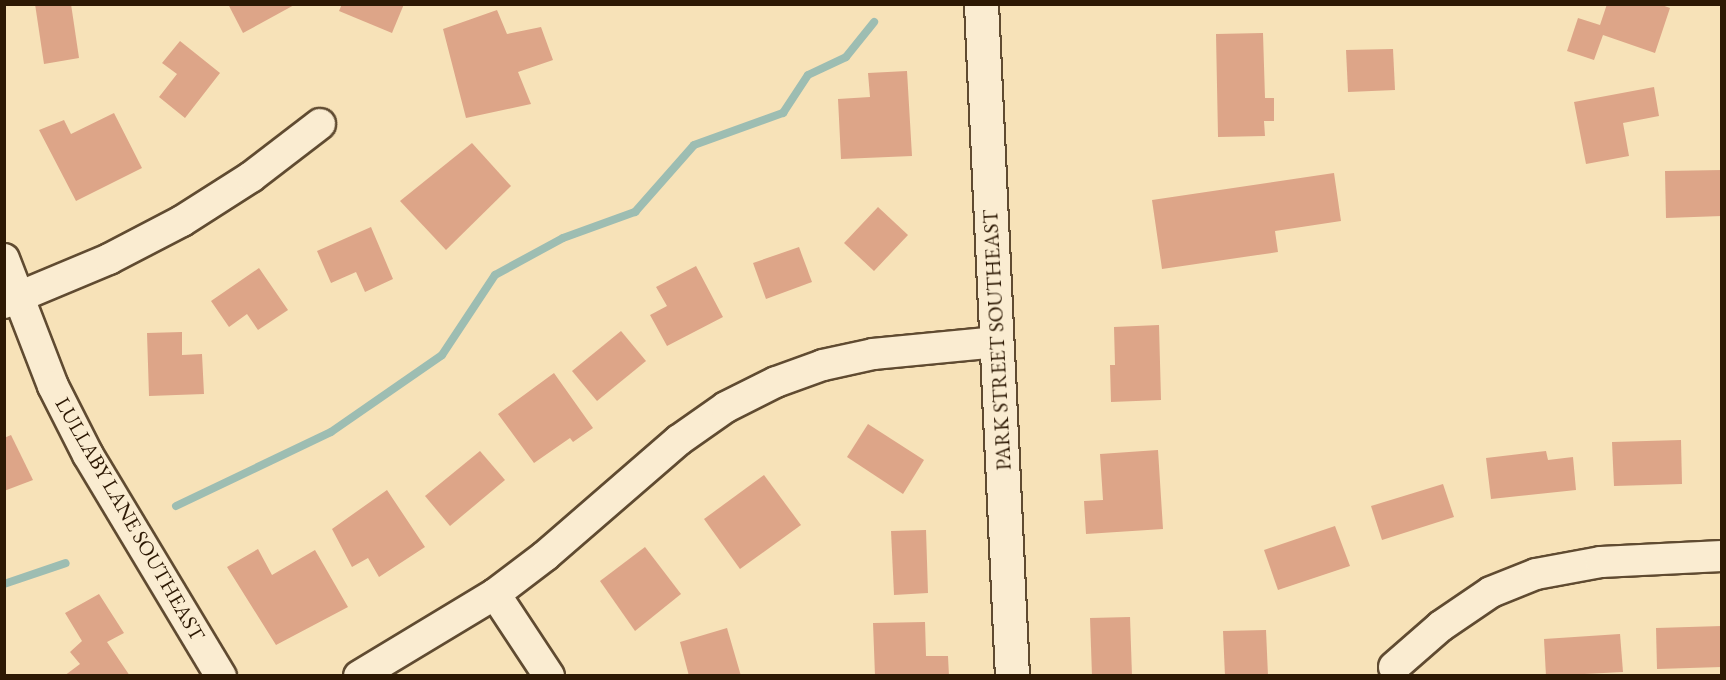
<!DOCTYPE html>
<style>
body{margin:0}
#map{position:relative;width:1726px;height:680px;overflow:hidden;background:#f7e2b8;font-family:"EB Garamond",serif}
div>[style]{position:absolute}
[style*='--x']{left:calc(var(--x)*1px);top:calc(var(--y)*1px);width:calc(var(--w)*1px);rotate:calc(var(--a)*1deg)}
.stream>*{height:8px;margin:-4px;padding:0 4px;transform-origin:4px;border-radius:4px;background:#9dbdb2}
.building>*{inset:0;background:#dda588}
.roads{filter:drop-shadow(2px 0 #604b31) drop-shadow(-2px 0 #604b31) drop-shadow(0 2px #604b31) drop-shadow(0 -2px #604b31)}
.street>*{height:30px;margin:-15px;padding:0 15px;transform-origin:15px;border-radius:15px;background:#faecd1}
.secondary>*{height:33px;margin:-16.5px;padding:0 16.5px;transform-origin:16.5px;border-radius:16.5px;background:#faecd1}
span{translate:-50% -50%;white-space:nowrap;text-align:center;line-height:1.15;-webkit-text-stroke:4.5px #faecd1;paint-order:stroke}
.street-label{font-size:21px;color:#2d1904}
.frame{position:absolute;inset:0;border:6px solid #2d1904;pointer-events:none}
</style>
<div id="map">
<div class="stream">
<i style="--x:176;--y:506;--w:172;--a:-25.5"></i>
<i style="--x:331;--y:432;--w:135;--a:-34.7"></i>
<i style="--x:442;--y:355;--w:96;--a:-56.5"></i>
<i style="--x:495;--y:275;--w:77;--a:-28.6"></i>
<i style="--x:563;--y:238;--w:77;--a:-19.9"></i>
<i style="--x:635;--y:212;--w:89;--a:-48.6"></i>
<i style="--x:694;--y:145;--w:95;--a:-19.8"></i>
<i style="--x:783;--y:113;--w:45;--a:-56.7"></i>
<i style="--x:808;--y:75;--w:42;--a:-25.3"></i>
<i style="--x:846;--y:57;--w:45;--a:-51.3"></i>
<i style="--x:4;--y:584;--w:65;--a:-18.7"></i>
</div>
<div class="building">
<i style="clip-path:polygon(35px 4px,71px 4px,79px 58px,44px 64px)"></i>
<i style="clip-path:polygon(228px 4px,296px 4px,243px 33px)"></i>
<i style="clip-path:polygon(342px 4px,404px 4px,392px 33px,339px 11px)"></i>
<i style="clip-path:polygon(1607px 4px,1659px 4px,1670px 8px,1655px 53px,1603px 35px,1594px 60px,1567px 51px,1578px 18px,1600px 25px)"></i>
<i style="clip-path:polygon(497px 10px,507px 34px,541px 27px,553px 60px,518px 72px,531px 104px,466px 118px,443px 29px)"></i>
<i style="clip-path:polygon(1263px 33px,1265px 98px,1274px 98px,1274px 121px,1264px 121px,1265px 136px,1218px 137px,1216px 34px)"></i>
<i style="clip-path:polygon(180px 41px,220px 73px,185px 118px,159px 97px,177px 74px,162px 63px)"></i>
<i style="clip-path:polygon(1393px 49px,1395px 90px,1348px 92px,1346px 50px)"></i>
<i style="clip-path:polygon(907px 71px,912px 156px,841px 159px,838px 99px,870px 97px,868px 73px)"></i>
<i style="clip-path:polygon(1654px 87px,1659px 116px,1623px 123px,1629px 156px,1586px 164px,1574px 102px)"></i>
<i style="clip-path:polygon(114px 113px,142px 168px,76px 201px,39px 130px,64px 120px,71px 134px)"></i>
<i style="clip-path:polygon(472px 143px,511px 186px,446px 250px,400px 201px)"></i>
<i style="clip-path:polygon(1722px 170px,1722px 216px,1666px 218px,1665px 171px)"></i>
<i style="clip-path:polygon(1334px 173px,1341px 221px,1275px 231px,1278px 252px,1162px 269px,1152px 200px)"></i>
<i style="clip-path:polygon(878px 207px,908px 235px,874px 271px,844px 243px)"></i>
<i style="clip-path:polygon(371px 227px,393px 279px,365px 292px,356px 272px,331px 283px,317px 251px)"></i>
<i style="clip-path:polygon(799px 247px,812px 282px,766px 299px,753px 263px)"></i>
<i style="clip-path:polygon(696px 266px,723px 317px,667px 346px,650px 315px,667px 306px,656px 287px)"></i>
<i style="clip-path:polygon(259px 268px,288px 310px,258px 330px,247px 314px,229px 327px,211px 301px)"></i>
<i style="clip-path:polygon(1159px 325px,1161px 400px,1111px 402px,1110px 365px,1115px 365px,1114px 327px)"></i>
<i style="clip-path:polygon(621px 331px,646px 361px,597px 401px,572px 371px)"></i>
<i style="clip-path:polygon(182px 332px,182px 355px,202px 354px,204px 394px,149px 396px,147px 333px)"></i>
<i style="clip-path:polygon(554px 373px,593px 428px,573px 442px,570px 438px,534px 463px,498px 414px)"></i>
<i style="clip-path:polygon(868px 424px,924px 460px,903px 494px,847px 457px)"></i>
<i style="clip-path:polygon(11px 435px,33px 480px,4px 491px,4px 438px)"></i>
<i style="clip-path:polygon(1681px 440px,1682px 484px,1614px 486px,1612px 442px)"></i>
<i style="clip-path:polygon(1158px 450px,1163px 529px,1086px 534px,1084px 501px,1103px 500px,1100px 454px)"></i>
<i style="clip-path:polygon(480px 451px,505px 480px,450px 526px,425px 496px)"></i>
<i style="clip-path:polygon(1546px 451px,1548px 460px,1573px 457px,1576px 490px,1491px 499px,1486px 458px)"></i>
<i style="clip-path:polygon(764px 475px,801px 525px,740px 569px,704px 519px)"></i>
<i style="clip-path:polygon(1443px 484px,1454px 517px,1382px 540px,1371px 506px)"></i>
<i style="clip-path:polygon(387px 490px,425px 547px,379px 577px,368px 558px,352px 567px,332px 529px)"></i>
<i style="clip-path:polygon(1335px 526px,1350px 566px,1278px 590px,1264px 550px)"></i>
<i style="clip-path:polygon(926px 530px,928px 593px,894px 595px,891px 531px)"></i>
<i style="clip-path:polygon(645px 547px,681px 594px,635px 631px,600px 581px)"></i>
<i style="clip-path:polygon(258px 549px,272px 575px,315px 550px,348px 607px,276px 645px,227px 567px)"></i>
<i style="clip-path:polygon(99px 594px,124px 633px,107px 642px,130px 676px,64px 676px,80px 664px,70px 652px,82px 641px,65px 613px)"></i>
<i style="clip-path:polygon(1130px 617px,1132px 676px,1092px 676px,1090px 618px)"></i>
<i style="clip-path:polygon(925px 622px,926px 656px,948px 656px,949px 676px,875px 676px,873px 623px)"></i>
<i style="clip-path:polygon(1722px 626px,1722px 667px,1657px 669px,1656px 628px)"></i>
<i style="clip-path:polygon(727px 628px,741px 676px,689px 676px,680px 642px)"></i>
<i style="clip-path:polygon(1266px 630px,1268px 676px,1225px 676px,1223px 631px)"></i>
<i style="clip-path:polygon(1620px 634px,1623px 672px,1546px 676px,1544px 639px)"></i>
</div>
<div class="roads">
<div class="street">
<i style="--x:4;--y:259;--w:136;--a:68.9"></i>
<i style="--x:53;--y:386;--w:77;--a:63.1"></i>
<i style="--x:88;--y:455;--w:258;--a:59"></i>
<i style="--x:4;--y:303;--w:114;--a:-22.7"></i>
<i style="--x:109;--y:259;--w:82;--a:-27.5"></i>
<i style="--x:182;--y:221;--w:82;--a:-32.5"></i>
<i style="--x:251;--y:177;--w:87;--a:-37.5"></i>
<i style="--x:495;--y:594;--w:98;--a:56.6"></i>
<i style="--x:1394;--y:667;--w:62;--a:-41.1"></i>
<i style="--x:1441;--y:626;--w:60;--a:-34.2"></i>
<i style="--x:1491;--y:592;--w:48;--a:-21.8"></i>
<i style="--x:1536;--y:574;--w:66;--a:-10.5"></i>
<i style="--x:1601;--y:562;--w:121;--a:-2.8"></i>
<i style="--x:359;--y:676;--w:159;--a:-31.1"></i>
<i style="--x:495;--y:594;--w:63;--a:-37.2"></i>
<i style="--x:545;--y:556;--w:177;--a:-40.9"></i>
<i style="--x:679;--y:440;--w:57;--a:-35.1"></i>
<i style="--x:726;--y:407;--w:56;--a:-26.6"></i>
<i style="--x:776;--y:382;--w:50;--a:-19.9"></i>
<i style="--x:823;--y:365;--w:51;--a:-12.4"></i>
<i style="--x:873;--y:354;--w:125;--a:-5.5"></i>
</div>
<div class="secondary">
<i style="--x:981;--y:4;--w:673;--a:87.36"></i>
</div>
</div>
<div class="street-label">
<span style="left:997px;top:340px;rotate:-93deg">PARK STREET SOUTHEAST</span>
<span style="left:130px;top:519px;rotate:60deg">LULLABY LANE SOUTHEAST</span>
</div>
<div class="frame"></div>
</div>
